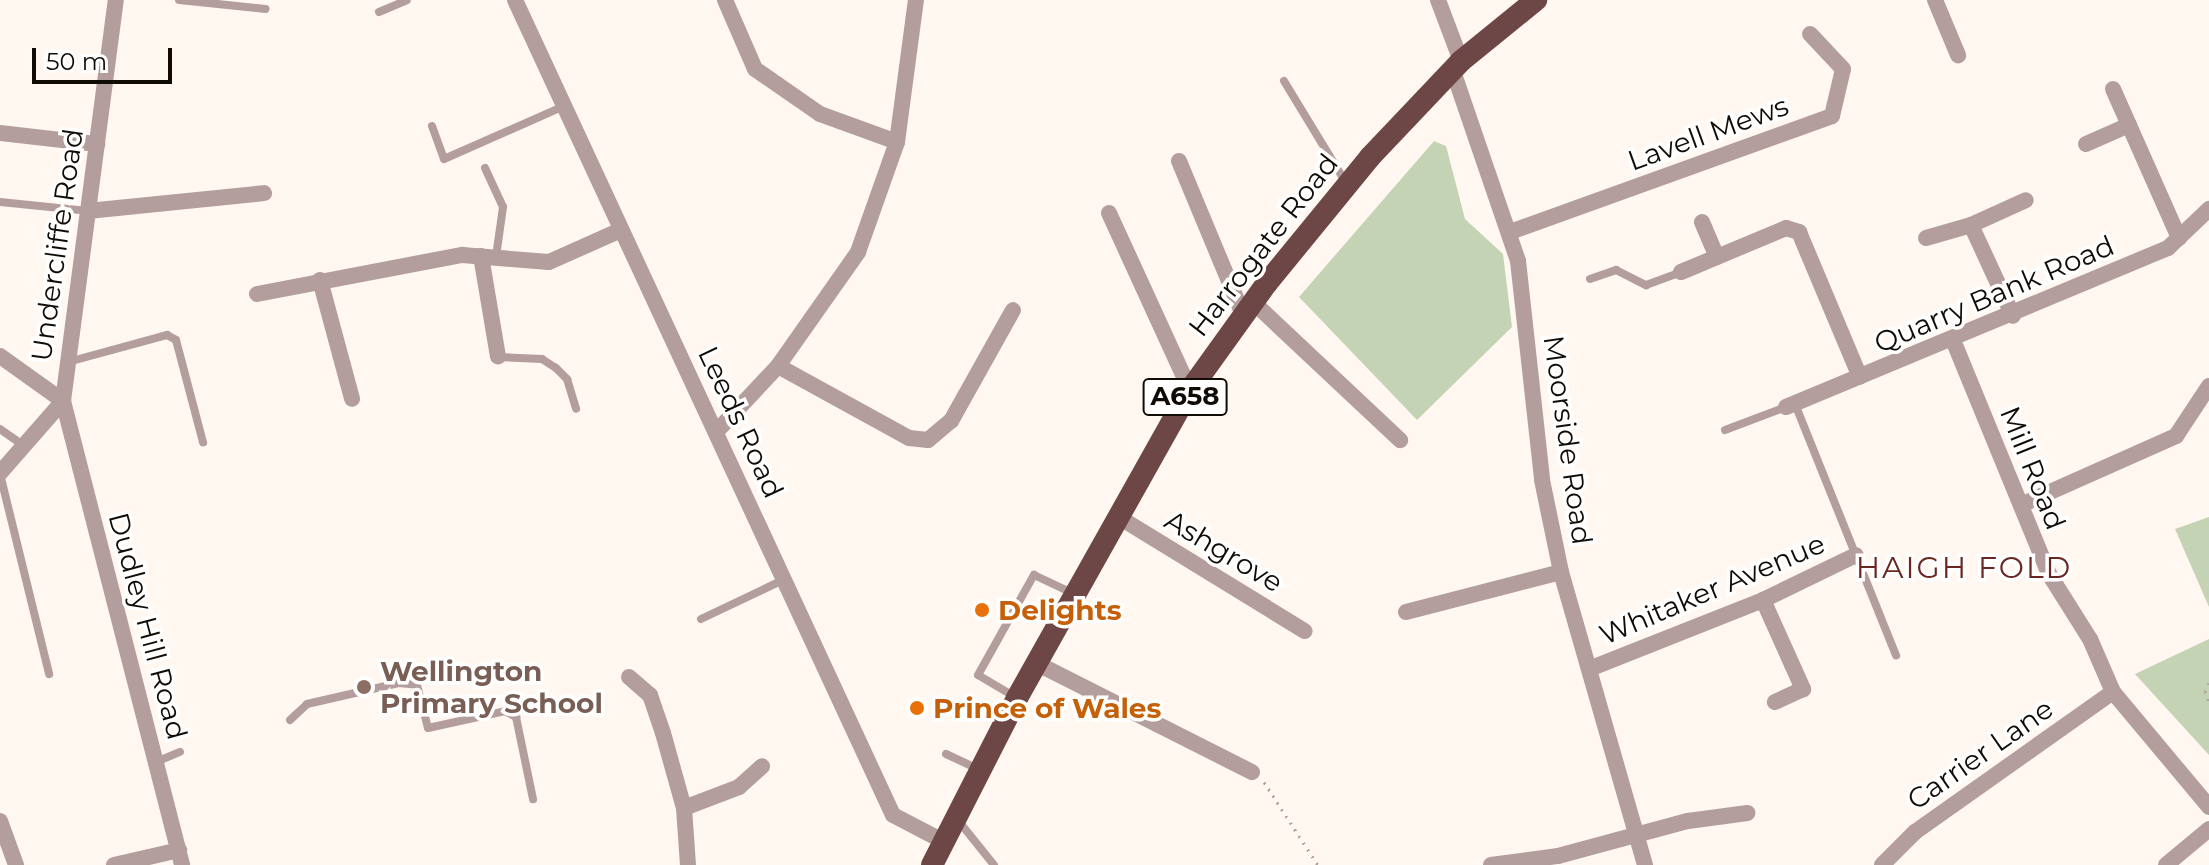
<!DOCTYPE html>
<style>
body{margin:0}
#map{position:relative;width:2209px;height:865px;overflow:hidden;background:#fff7f0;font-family:Montserrat,sans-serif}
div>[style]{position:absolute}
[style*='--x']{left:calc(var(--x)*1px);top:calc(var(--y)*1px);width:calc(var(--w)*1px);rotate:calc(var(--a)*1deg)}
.green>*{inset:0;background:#c5d3b5}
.path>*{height:3px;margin-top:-1.5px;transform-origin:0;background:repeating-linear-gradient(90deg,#ada6a0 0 2px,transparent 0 8px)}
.service>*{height:8px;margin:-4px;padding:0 4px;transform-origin:4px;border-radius:4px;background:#b39e9d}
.minor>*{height:16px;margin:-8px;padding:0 8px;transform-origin:8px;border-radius:8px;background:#b39e9d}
.trunk>*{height:22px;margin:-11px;padding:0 11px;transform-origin:11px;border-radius:11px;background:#6d4746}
.dots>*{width:22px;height:22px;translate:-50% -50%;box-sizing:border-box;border:4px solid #fff;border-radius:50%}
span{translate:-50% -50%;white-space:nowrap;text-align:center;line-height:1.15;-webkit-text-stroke:7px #fff;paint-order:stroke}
.shield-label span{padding:2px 6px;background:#fff;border:2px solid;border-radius:6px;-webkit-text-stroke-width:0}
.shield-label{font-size:26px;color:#110b06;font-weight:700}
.street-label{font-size:28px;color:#110b06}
.food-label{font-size:28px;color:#c56008;font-weight:700}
.left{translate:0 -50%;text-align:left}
.education-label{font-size:28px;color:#785e54;font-weight:700}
.neighbourhood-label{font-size:30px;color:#6b2620;letter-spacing:2px}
.scale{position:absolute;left:32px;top:48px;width:140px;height:36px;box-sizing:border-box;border:4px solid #110b06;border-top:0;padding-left:10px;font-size:24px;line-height:28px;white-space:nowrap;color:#110b06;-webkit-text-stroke:6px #fff;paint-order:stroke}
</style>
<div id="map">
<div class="green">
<i style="clip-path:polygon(1434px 141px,1446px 146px,1465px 219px,1503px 254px,1512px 327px,1417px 420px,1299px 297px)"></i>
<i style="clip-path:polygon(2209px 517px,2209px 607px,2175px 529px)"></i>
<i style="clip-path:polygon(2209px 639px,2209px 755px,2135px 674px)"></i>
</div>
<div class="path">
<i style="--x:2209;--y:683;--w:9;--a:117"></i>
<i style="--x:2205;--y:691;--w:12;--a:70"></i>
<i style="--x:1264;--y:782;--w:99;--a:57"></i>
</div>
<div class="service">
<i style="--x:179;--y:0;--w:87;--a:5.9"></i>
<i style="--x:379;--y:12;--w:30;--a:-23"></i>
<i style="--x:1284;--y:81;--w:119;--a:58.7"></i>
<i style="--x:432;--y:126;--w:35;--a:70"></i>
<i style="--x:444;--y:159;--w:131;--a:-23.8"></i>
<i style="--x:485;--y:168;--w:43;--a:65.2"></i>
<i style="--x:503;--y:207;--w:50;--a:98"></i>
<i style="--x:0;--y:202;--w:88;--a:5.8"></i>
<i style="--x:1590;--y:279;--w:28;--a:-19"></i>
<i style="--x:1616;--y:270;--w:34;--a:27"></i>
<i style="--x:1646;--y:285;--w:37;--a:-20"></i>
<i style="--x:498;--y:357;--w:44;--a:2.6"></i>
<i style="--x:542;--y:359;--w:17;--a:33"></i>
<i style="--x:556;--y:368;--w:16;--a:45"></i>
<i style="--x:567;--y:379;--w:31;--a:73"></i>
<i style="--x:68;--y:362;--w:103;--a:-15.3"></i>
<i style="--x:167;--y:335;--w:10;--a:29"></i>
<i style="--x:176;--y:340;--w:106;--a:75.2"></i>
<i style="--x:1795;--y:404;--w:271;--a:68.1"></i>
<i style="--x:0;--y:429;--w:29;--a:35"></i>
<i style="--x:1725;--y:430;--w:65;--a:-20.7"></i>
<i style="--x:0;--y:474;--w:206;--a:76.2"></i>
<i style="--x:701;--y:619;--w:91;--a:-25.4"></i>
<i style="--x:1017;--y:698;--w:45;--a:-149.5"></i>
<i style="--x:978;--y:675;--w:115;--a:-60.8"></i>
<i style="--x:1034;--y:575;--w:42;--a:25.3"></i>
<i style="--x:290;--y:720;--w:23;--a:-43"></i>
<i style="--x:307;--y:704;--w:94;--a:-12.9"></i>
<i style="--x:399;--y:683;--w:18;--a:6"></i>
<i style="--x:417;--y:685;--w:44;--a:75.7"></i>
<i style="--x:428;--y:728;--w:79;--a:-12.4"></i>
<i style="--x:505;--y:711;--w:13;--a:29"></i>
<i style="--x:516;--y:717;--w:84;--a:78.3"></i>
<i style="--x:946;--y:754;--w:35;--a:25"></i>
<i style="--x:156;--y:762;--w:26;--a:-23"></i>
<i style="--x:957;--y:819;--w:59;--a:51.2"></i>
</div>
<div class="minor">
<i style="--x:515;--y:0;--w:898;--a:65.12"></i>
<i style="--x:893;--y:815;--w:56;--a:27.5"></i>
<i style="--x:725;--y:0;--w:75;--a:66.5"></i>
<i style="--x:755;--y:69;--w:79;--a:34.7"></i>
<i style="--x:820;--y:114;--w:82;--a:20"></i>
<i style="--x:1438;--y:0;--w:65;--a:69.3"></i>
<i style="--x:1935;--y:0;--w:60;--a:67.3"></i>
<i style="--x:1453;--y:71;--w:201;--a:71.1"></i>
<i style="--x:1518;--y:261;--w:220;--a:83.7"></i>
<i style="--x:1542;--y:480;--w:94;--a:78.3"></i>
<i style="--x:1561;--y:572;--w:305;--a:74"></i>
<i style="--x:2113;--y:89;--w:163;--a:66.1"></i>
<i style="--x:0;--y:133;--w:98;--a:6.5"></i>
<i style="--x:2086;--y:144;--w:47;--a:-23.8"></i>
<i style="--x:1179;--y:161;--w:167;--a:67.4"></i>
<i style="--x:88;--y:211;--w:177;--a:-5.8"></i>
<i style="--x:1109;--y:213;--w:195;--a:65.4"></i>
<i style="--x:1702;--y:222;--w:38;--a:67"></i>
<i style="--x:1971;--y:225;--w:60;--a:-24.4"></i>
<i style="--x:1510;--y:232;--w:342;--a:-19.8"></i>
<i style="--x:1832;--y:116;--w:48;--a:-76.8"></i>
<i style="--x:1843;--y:69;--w:48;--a:-133.3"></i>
<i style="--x:1926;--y:238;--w:47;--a:-16.1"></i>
<i style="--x:1971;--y:225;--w:100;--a:65.2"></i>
<i style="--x:481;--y:256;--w:102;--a:80.4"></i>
<i style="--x:1681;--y:272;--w:114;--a:-22.7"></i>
<i style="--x:1786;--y:228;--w:14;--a:17"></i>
<i style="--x:1799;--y:232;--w:157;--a:67.2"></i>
<i style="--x:320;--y:280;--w:123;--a:74.9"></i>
<i style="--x:257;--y:294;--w:209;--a:-10.8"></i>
<i style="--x:462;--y:255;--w:87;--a:4.6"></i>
<i style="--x:549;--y:262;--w:79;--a:-24"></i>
<i style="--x:1253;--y:302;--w:202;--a:43.2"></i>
<i style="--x:1953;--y:340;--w:253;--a:67.7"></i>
<i style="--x:2049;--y:574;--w:77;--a:57.8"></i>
<i style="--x:2090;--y:639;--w:58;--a:66.5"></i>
<i style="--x:2113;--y:692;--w:150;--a:50.1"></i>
<i style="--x:0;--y:356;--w:77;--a:35.5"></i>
<i style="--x:63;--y:401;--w:479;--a:75.6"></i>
<i style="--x:778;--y:366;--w:149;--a:28.8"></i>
<i style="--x:909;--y:438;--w:19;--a:6"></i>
<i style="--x:928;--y:440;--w:30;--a:-40"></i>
<i style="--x:951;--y:421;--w:127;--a:-60.8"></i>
<i style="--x:1786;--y:407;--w:414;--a:-22.6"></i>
<i style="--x:2168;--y:248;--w:57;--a:-43.6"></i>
<i style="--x:717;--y:431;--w:89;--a:-46.8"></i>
<i style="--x:778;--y:366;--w:139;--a:-54.9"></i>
<i style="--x:858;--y:252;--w:117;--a:-70.5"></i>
<i style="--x:897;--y:142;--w:143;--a:-82.4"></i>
<i style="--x:0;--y:473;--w:96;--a:-48.8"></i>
<i style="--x:63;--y:401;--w:404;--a:-82.5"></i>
<i style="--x:2021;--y:505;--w:170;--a:-24"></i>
<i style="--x:2176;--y:436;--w:60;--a:-56.6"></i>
<i style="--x:1117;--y:516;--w:220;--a:31.5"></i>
<i style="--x:1763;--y:600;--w:98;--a:65.8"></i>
<i style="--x:1803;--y:689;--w:31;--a:155"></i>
<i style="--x:1406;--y:612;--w:160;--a:-14.5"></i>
<i style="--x:1036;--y:663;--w:242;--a:26.8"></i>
<i style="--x:1589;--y:669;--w:187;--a:-21.6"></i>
<i style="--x:1763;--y:600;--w:103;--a:-25.8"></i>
<i style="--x:629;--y:677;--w:28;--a:41"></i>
<i style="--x:650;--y:695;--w:40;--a:71.1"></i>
<i style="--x:663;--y:733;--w:78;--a:74.4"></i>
<i style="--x:684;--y:808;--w:57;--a:86"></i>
<i style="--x:684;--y:808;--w:59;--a:-20.9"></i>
<i style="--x:739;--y:787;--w:31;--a:-42"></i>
<i style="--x:0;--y:821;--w:47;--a:70"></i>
<i style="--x:114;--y:865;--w:67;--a:-13"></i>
<i style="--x:1491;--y:865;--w:68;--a:-7.7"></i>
<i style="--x:1558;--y:856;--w:135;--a:-15.1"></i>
<i style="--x:1688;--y:821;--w:60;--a:-7.7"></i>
<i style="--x:1882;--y:865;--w:47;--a:-45"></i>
<i style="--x:1915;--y:832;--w:242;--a:-35.3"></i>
<i style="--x:2166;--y:865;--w:56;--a:-39.9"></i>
</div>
<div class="trunk">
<i style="--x:932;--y:865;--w:187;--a:-63"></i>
<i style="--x:1017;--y:698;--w:353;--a:-60.7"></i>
<i style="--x:1190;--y:390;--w:132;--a:-54.3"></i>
<i style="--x:1267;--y:283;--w:163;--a:-50.7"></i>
<i style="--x:1370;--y:157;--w:132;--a:-46.5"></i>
<i style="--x:1461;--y:61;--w:97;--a:-39.1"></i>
</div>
<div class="dots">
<i style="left:982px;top:610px;background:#e8710a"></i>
<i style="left:364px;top:687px;background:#8d6e63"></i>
<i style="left:917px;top:708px;background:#e8710a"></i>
</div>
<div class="shield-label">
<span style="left:1185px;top:397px">A658</span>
</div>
<div class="street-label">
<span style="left:1708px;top:133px;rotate:-20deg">Lavell Mews</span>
<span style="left:57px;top:245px;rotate:-82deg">Undercliffe Road</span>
<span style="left:1263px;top:245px;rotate:-52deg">Harrogate Road</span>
<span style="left:1994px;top:294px;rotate:-23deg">Quarry Bank Road</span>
<span style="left:741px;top:422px;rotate:65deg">Leeds Road</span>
<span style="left:1568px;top:440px;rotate:82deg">Moorside Road</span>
<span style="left:2033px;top:468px;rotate:68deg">Mill Road</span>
<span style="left:1224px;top:551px;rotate:31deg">Ashgrove</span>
<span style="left:1712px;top:589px;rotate:-23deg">Whitaker Avenue</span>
<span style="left:148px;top:626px;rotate:75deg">Dudley Hill Road</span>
<span style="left:1980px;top:754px;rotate:-35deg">Carrier Lane</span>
</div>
<div class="food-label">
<span class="left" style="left:998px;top:610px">Delights</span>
<span class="left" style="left:933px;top:708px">Prince of Wales</span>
</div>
<div class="education-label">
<span class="left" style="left:380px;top:687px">Wellington<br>Primary School</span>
</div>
<div class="neighbourhood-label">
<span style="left:1964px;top:568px">HAIGH FOLD</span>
</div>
<div class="scale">50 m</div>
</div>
